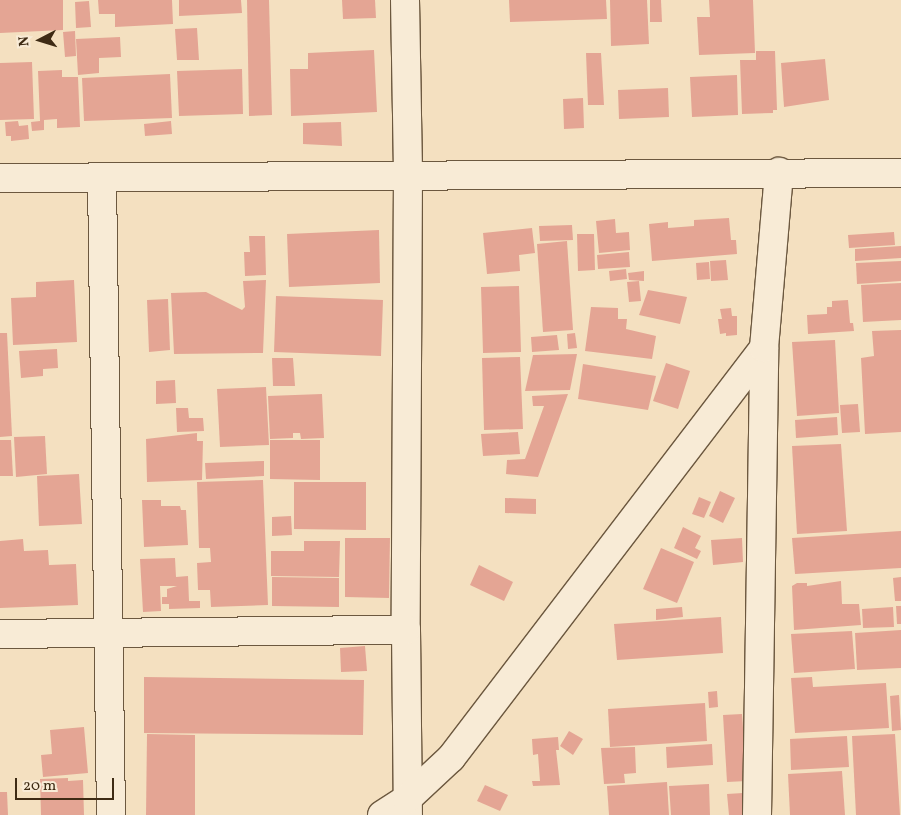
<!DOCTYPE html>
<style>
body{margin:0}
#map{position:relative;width:901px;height:815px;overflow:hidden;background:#f4e0c0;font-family:Vollkorn,serif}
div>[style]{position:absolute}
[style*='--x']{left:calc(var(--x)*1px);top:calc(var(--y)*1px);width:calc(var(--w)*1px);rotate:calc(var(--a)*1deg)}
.building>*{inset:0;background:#e4a594}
.roads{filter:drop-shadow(1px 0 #6c583f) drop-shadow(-1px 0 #6c583f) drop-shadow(0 1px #6c583f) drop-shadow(0 -1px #6c583f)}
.minor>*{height:28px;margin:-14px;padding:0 14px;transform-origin:14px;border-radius:14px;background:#f8ebd6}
.tertiary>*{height:28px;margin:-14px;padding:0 14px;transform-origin:14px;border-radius:14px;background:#f8ebd6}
span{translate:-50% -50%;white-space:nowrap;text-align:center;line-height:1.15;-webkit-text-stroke:4px #f8ebd6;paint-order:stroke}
.north{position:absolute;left:15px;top:15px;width:50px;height:50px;-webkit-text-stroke:4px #f8ebd6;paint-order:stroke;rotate:265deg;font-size:14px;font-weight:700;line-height:20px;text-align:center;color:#3e2b14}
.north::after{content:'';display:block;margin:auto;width:18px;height:22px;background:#3e2b14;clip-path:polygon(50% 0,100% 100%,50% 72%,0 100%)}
.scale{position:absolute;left:15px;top:778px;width:99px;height:22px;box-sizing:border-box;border:2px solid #3e2b14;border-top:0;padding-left:6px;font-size:15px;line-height:18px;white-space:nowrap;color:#3e2b14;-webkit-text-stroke:4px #f8ebd6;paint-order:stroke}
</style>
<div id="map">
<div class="building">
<i style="clip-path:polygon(0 0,63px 0,63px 30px,0 33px)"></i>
<i style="clip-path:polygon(98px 0,172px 0,173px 24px,115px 27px,115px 14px,99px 14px)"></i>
<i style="clip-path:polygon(179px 0,241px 0,242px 13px,179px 16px)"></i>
<i style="clip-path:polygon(247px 0,269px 0,272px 115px,249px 116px)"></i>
<i style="clip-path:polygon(342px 0,375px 0,376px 18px,343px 19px)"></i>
<i style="clip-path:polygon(509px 0,606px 0,607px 19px,510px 22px)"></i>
<i style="clip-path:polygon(610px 0,647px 0,649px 44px,611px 46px)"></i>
<i style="clip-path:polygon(650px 0,661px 0,662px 22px,650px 22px)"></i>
<i style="clip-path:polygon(709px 0,753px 0,755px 53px,699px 55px,697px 17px,710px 17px)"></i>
<i style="clip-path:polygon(89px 1px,91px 27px,76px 28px,75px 2px)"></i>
<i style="clip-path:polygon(197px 28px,199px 60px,177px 60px,175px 29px)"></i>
<i style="clip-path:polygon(75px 31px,76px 56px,65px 57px,63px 32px)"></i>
<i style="clip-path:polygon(120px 37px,121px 57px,99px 58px,99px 73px,78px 75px,76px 39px)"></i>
<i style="clip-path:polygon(374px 50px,377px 112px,291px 116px,290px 69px,308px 69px,308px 53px)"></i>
<i style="clip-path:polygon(756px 51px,775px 51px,777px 110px,773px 110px,773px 113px,742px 114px,740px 60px,756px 60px)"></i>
<i style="clip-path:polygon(586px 53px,601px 53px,604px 105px,588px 105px)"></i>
<i style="clip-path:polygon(825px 59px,829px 100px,784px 107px,781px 63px)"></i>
<i style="clip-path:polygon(32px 62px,34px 119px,0 120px,0 63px)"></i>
<i style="clip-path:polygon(242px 69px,243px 114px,179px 116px,177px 71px)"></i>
<i style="clip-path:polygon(62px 70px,62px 77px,78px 77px,80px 127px,57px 128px,57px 119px,44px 120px,44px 130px,32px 131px,31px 122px,40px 121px,38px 71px)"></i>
<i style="clip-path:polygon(170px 74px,172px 118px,84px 121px,82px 78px)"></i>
<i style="clip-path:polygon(737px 75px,738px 115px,692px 117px,690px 77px)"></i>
<i style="clip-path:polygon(668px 88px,669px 117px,619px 119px,618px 90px)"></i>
<i style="clip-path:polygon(583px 98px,584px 128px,564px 129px,563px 99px)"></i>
<i style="clip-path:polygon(18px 121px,19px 126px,28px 125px,29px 139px,11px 141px,11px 136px,6px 136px,5px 122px)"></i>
<i style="clip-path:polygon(171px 121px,172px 134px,145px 136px,144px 124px)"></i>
<i style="clip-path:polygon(341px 122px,342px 146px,303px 144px,303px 123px)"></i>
<i style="clip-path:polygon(729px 218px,731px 240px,736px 240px,737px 254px,652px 261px,649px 224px,668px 222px,668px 228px,694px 226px,694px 220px)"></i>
<i style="clip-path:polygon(615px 219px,616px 233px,629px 232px,630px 250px,599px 253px,596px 221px)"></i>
<i style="clip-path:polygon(572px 225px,573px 240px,540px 241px,539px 226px)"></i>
<i style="clip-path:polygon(532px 228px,535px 253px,519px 255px,520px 271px,487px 274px,483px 233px)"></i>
<i style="clip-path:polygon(379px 230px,380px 283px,289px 287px,287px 234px)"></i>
<i style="clip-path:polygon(894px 232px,895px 245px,849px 248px,848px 235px)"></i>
<i style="clip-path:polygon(577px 234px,594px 234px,595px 270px,578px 271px)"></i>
<i style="clip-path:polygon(249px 236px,265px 236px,266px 275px,245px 276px,244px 252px,250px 252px)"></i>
<i style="clip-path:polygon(567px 241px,573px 330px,543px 332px,537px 244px)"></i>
<i style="clip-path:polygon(901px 246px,901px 258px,855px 261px,855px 249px)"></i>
<i style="clip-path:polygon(629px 252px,630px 267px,598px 269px,597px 255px)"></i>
<i style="clip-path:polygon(726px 260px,728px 280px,711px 281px,710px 261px)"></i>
<i style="clip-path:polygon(901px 261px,901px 281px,857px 284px,856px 263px)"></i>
<i style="clip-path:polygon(709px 262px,710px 279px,697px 280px,696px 263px)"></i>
<i style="clip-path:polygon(626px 269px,627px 279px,610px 281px,609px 271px)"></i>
<i style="clip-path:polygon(644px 271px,644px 281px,629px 280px,628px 273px)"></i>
<i style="clip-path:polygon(74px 280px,77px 342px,13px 345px,11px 298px,36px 297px,36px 282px)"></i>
<i style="clip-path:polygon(266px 280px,263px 353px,174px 354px,171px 293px,206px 292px,242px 310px,245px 307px,243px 281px)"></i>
<i style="clip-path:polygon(639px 281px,641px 301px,629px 302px,627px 282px)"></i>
<i style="clip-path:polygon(901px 283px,901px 320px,863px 322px,861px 285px)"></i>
<i style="clip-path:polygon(519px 286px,521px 352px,483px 353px,481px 287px)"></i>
<i style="clip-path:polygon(648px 290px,687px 297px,680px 324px,639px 315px)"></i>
<i style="clip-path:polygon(276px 296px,383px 300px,381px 356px,274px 352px)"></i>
<i style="clip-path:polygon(168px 299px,170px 350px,149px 352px,147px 300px)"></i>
<i style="clip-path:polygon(848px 300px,850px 323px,853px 323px,854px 331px,808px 334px,807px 315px,827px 314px,827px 307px,832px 307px,832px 301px)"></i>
<i style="clip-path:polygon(591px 307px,618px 308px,618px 319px,627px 319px,626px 329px,656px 336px,652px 359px,585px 351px)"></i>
<i style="clip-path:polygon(731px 308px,732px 316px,737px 316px,737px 335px,726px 336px,726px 333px,720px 334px,718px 319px,722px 319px,720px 309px)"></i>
<i style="clip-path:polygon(901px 330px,901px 432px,865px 434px,861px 358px,874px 356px,872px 331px)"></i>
<i style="clip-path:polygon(0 333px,7px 333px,12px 436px,0 437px)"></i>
<i style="clip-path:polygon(575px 333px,577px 348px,568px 349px,567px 334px)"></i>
<i style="clip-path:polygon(557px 335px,559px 350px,532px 352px,531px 337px)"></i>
<i style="clip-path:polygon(835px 340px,839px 413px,797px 416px,792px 342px)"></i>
<i style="clip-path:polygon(57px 349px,58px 368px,43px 369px,43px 376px,21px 378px,19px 351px)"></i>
<i style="clip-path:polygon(577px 354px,570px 390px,525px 391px,533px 355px)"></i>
<i style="clip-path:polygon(520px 357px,523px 429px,484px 430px,482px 358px)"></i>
<i style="clip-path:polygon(272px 358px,293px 358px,295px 386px,273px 386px)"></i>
<i style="clip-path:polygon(666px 363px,690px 371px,678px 409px,653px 401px)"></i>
<i style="clip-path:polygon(583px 364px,656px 376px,648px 410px,578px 399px)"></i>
<i style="clip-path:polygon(175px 380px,176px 403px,156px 404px,156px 381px)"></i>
<i style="clip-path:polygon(266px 387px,269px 445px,220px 447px,217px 389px)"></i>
<i style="clip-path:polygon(322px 394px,324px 438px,301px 439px,300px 433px,293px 433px,293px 438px,270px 439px,268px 396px)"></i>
<i style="clip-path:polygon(568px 394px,538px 477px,506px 474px,507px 460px,525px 459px,544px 406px,533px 406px,532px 396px)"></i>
<i style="clip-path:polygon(858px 404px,860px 432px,842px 433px,840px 405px)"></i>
<i style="clip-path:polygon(176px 408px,188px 408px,189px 418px,203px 418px,204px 431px,177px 432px)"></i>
<i style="clip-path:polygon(837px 417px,838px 435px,796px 438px,795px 420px)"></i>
<i style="clip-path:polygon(518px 432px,520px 454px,483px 456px,481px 434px)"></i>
<i style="clip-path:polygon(197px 433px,197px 441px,203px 441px,202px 480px,147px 482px,146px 439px)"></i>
<i style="clip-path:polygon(45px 436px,47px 474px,16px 477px,14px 437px)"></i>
<i style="clip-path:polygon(0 440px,11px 440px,13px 476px,0 476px)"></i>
<i style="clip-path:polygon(270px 440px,320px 440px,320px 480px,270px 479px)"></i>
<i style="clip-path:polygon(841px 444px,847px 531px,797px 534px,792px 446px)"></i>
<i style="clip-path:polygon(264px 461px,264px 476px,206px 479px,205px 463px)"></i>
<i style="clip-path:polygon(79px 474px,82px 524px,39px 526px,37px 476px)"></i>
<i style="clip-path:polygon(263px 480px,268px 605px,211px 607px,210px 590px,198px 590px,197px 563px,211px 562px,210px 548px,199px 548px,197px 482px)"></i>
<i style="clip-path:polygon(294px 482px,366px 482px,366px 530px,294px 529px)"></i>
<i style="clip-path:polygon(720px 491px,735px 498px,723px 523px,709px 516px)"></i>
<i style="clip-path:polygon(699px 497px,711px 502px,704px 518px,692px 514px)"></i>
<i style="clip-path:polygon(505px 498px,536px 499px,536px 514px,505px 513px)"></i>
<i style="clip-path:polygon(142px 500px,161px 500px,161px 506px,180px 506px,181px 510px,186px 510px,188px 545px,144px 547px)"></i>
<i style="clip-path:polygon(291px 516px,292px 535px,272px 536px,272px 517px)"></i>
<i style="clip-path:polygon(683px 527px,701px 536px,695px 548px,701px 551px,697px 559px,674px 548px)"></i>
<i style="clip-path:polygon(901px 531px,901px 568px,795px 574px,792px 538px)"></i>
<i style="clip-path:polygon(345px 538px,390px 538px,389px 598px,345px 597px)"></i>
<i style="clip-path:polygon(742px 538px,743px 562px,713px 565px,711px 540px)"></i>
<i style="clip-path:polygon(23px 539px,24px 551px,48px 550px,49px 565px,76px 564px,78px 605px,0 608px,0 541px)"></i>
<i style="clip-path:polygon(304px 541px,340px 541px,339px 577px,271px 576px,271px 551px,304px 551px)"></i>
<i style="clip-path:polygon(661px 548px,694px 562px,677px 603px,643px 589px)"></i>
<i style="clip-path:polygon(175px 558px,176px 577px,188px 576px,189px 601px,200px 601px,200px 608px,169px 609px,169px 604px,162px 604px,162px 597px,167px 597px,167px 589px,177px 586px,160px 586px,161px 611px,143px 612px,140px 559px)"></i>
<i style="clip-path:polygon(479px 565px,513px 582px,504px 601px,470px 585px)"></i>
<i style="clip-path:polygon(272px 577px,339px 578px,339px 607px,272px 606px)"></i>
<i style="clip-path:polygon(901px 577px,901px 601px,895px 601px,893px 578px)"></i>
<i style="clip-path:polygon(841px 581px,842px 604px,859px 604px,861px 625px,794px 630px,792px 586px,797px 583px,807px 583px,807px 586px)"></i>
<i style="clip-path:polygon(896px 606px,901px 606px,901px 624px,897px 624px)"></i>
<i style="clip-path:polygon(682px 607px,683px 617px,656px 620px,656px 609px)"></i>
<i style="clip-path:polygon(893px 607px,894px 627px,863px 628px,862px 609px)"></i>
<i style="clip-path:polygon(721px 617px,723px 653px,617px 660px,614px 624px)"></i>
<i style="clip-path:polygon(901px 630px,901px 668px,857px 670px,855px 633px)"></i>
<i style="clip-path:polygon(852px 631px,855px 669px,794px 673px,791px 634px)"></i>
<i style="clip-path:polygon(365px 646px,367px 671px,341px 672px,340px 648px)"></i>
<i style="clip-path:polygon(144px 677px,364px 680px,363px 735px,144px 733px)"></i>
<i style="clip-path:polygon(812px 677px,813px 687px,886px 683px,889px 728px,795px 733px,791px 678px)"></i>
<i style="clip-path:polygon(717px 691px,718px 707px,709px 708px,708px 692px)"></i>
<i style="clip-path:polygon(899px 695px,901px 730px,892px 731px,890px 696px)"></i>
<i style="clip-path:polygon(705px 703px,707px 741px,610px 747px,608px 709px)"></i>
<i style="clip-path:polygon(742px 714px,747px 781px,727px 782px,723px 715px)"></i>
<i style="clip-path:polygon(84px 727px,88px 773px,43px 777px,41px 755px,52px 754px,50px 730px)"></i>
<i style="clip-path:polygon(569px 731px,583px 739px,573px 755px,560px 746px)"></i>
<i style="clip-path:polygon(147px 734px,195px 735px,195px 815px,146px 815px)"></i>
<i style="clip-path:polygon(895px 734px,900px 815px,856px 815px,852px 736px)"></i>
<i style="clip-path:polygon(847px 736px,849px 767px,791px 770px,790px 739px)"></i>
<i style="clip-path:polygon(558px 737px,559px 750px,556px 750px,560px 785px,533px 786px,532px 781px,540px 781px,538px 754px,533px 755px,532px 739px)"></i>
<i style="clip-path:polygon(712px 744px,713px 765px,667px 768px,666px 747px)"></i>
<i style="clip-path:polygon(635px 747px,636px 773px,624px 774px,625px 783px,604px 784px,601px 748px)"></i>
<i style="clip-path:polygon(842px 771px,845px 815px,790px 815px,788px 774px)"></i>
<i style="clip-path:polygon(68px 778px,68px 781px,83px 780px,84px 815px,41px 815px,40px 779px)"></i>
<i style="clip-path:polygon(667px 782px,669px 815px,609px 815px,607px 786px)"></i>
<i style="clip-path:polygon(709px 784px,710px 815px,671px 815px,669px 786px)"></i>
<i style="clip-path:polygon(485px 785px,508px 795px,500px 811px,477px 801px)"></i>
<i style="clip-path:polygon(0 792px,7px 792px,8px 815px,0 815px)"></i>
<i style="clip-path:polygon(743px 793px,744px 815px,729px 815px,727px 794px)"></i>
</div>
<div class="roads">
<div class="minor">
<i style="--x:405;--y:0;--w:174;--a:89"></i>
<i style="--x:408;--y:174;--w:456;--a:90.3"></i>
<i style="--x:406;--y:630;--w:185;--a:89.4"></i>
<i style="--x:102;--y:179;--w:636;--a:89.19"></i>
<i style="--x:0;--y:634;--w:406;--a:-0.6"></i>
<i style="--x:382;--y:815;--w:30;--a:-33"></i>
<i style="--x:407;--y:799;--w:60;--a:-43"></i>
<i style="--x:451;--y:758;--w:516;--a:-52.64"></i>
<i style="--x:757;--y:815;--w:467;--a:-89.1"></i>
<i style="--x:764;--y:348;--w:177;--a:-85.1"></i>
</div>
<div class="tertiary">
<i style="--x:0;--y:178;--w:901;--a:-0.32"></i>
</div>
</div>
<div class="north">N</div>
<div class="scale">20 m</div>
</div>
